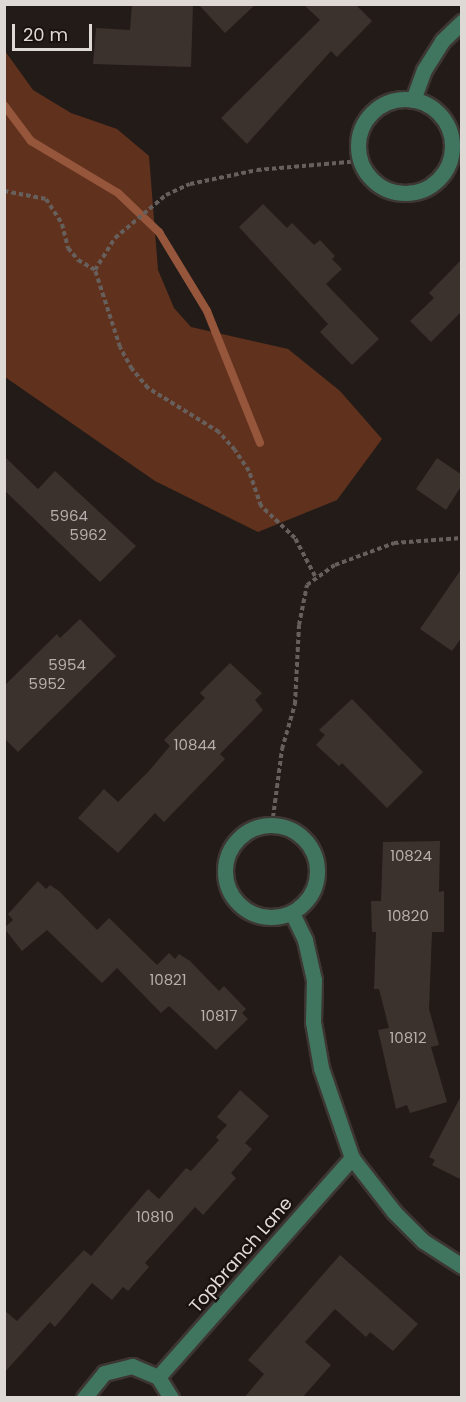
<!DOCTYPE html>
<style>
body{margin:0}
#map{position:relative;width:466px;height:1402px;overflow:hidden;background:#231b17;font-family:Poppins,sans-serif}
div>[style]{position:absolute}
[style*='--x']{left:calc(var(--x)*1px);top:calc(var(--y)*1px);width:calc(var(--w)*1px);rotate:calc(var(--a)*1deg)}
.green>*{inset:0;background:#60321e}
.stream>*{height:8px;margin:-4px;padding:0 4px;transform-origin:4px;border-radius:4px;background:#96563b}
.building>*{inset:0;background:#3b322e}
.path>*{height:4px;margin-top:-2px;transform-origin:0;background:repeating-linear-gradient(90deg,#665f5b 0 4.5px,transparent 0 7.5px)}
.roads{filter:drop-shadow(2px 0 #3d3632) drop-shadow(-2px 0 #3d3632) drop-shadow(0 2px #3d3632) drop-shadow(0 -2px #3d3632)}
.minor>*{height:15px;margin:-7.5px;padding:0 7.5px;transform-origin:7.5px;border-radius:7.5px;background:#40765f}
.minor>.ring{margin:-7.5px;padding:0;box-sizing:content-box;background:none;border:15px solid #40765f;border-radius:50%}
span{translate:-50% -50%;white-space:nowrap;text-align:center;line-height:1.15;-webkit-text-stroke:4.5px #1a120e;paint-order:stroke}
.number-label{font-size:15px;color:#b6afac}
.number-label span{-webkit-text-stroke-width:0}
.street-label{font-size:18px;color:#dfd9d6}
.frame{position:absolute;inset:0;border:6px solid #dfd9d6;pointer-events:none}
.scale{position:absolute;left:12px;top:24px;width:80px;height:27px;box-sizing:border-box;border:3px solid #dfd9d6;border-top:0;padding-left:8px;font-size:18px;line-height:21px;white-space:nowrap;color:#dfd9d6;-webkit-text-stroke:4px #1a120e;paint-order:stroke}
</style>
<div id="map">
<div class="green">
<i style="clip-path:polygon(5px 51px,33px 90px,71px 113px,117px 129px,149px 156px,158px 270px,174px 308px,191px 327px,288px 349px,340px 391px,382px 439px,337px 500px,258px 532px,155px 481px,5px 377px)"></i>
</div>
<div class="stream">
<i style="--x:4;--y:105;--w:45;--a:53.1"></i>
<i style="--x:31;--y:141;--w:101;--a:30.9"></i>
<i style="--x:118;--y:193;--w:57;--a:43.6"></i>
<i style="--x:159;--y:232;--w:92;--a:58.7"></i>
<i style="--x:207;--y:311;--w:142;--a:68.1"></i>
</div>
<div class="building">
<i style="clip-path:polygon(132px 4px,193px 4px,191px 67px,93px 64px,96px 28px,130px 30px)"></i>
<i style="clip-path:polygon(198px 4px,256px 4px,225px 33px)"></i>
<i style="clip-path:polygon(303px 4px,355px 4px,372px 21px,337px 57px,331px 51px,247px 144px,221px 118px,320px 20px)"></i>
<i style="clip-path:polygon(263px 204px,287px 228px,292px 223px,314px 245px,320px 240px,335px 256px,332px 259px,342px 269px,326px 284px,379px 339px,352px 365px,320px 332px,328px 324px,239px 227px)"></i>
<i style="clip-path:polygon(462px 259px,462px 311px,431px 342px,410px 321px,434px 298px,429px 293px)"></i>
<i style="clip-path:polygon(4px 456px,38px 489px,55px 471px,136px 546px,100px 582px,4px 490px)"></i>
<i style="clip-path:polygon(437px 458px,462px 475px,462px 485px,446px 510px,416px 489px)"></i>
<i style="clip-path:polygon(462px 568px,462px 637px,452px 651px,420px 629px)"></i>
<i style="clip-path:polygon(80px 619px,116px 656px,18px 752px,4px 738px,4px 686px,57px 634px,60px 638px)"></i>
<i style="clip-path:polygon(230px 663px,262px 693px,255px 700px,263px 710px,220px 754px,225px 759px,164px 822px,155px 813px,118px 853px,78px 818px,104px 789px,118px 802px,149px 771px,170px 746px,164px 740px,205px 698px,200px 693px)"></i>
<i style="clip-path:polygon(352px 699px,423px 772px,387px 808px,342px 763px,339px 766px,316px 745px,325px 735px,319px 730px)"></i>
<i style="clip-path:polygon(440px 841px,439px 892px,444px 891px,444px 932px,432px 932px,429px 1009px,439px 1045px,431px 1047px,447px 1102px,410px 1113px,407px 1105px,396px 1109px,378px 1030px,389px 1028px,379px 989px,374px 989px,376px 932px,372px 932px,371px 901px,381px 901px,383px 842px)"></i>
<i style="clip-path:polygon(38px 881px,46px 889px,50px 885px,59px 891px,97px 930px,109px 918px,157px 965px,169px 953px,175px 959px,179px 954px,190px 961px,219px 991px,224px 986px,246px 1009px,242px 1013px,248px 1019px,216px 1050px,169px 1006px,161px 1013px,117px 968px,102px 983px,47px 930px,22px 951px,4px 928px,13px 920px,8px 914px)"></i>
<i style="clip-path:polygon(240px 1090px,269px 1116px,245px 1143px,252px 1149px,231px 1173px,236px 1178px,203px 1215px,195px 1207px,145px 1263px,149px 1267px,128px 1291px,123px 1287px,112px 1300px,92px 1283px,55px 1327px,50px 1322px,4px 1373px,4px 1310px,17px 1321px,84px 1250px,91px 1256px,148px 1189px,159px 1199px,186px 1168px,191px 1171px,219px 1140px,216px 1137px,227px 1125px,217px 1117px)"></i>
<i style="clip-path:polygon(462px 1094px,462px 1180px,432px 1165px,435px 1160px,429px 1157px)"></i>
<i style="clip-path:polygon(340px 1255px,418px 1324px,393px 1351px,370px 1332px,366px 1337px,335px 1309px,305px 1342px,331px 1365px,302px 1398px,244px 1398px,264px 1374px,248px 1360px)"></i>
</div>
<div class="path">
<i style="--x:4;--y:191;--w:43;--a:10.8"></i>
<i style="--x:46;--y:199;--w:30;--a:57"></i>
<i style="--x:62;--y:224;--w:25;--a:76"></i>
<i style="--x:68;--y:248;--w:16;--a:50"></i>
<i style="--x:78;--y:260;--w:20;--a:30"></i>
<i style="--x:315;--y:576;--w:43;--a:-117.8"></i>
<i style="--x:295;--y:538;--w:47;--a:-136.7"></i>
<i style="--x:261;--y:506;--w:37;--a:-109"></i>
<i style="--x:249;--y:471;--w:25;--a:-124"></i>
<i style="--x:235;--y:450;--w:24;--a:-132"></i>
<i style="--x:219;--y:432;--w:84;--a:-148.2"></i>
<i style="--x:148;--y:388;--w:25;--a:-130"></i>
<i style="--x:132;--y:369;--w:25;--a:-119"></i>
<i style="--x:120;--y:347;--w:81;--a:-108"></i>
<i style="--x:95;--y:270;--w:38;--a:-58"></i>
<i style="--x:115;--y:238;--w:67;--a:-40.1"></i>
<i style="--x:166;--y:195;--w:26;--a:-25"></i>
<i style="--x:190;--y:184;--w:68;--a:-11.8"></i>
<i style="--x:257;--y:170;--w:103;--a:-5"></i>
<i style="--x:272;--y:825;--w:77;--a:-82.5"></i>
<i style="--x:282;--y:749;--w:47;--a:-73.9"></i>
<i style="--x:295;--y:704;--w:79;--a:-87.1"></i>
<i style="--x:299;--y:625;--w:41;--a:-78.7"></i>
<i style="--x:307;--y:585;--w:34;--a:-36"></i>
<i style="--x:335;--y:565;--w:63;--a:-20.4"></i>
<i style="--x:394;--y:543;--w:68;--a:-4.2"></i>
</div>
<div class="roads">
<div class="minor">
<i class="ring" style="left:358px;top:99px;width:79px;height:79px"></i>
<i style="--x:413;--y:100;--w:32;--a:-70"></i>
<i style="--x:424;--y:70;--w:34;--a:-58"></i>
<i style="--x:442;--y:41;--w:28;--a:-44"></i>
<i class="ring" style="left:225px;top:825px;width:77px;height:77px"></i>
<i style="--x:292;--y:913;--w:30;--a:64"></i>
<i style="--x:305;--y:940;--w:41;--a:77.3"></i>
<i style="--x:314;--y:980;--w:42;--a:91.4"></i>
<i style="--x:313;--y:1022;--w:47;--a:80.1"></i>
<i style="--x:321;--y:1068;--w:95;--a:71"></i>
<i style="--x:352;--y:1158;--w:68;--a:52.1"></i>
<i style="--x:394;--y:1212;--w:41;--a:45"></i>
<i style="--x:423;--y:1241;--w:46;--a:32.7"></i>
<i style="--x:158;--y:1377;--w:293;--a:-48.5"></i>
<i style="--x:84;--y:1398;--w:32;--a:-51"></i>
<i style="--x:104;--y:1373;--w:29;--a:-14"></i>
<i style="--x:132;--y:1366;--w:28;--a:23"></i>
<i style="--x:158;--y:1377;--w:25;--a:58"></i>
</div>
</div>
<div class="number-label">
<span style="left:69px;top:516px">5964</span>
<span style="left:88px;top:535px">5962</span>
<span style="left:67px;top:665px">5954</span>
<span style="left:47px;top:684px">5952</span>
<span style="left:195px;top:745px">10844</span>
<span style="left:411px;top:856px">10824</span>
<span style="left:408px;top:916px">10820</span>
<span style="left:168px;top:980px">10821</span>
<span style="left:219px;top:1016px">10817</span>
<span style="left:408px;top:1038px">10812</span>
<span style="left:155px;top:1217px">10810</span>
</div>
<div class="street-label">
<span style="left:241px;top:1255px;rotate:-49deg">Topbranch Lane</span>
</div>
<div class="frame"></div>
<div class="scale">20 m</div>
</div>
